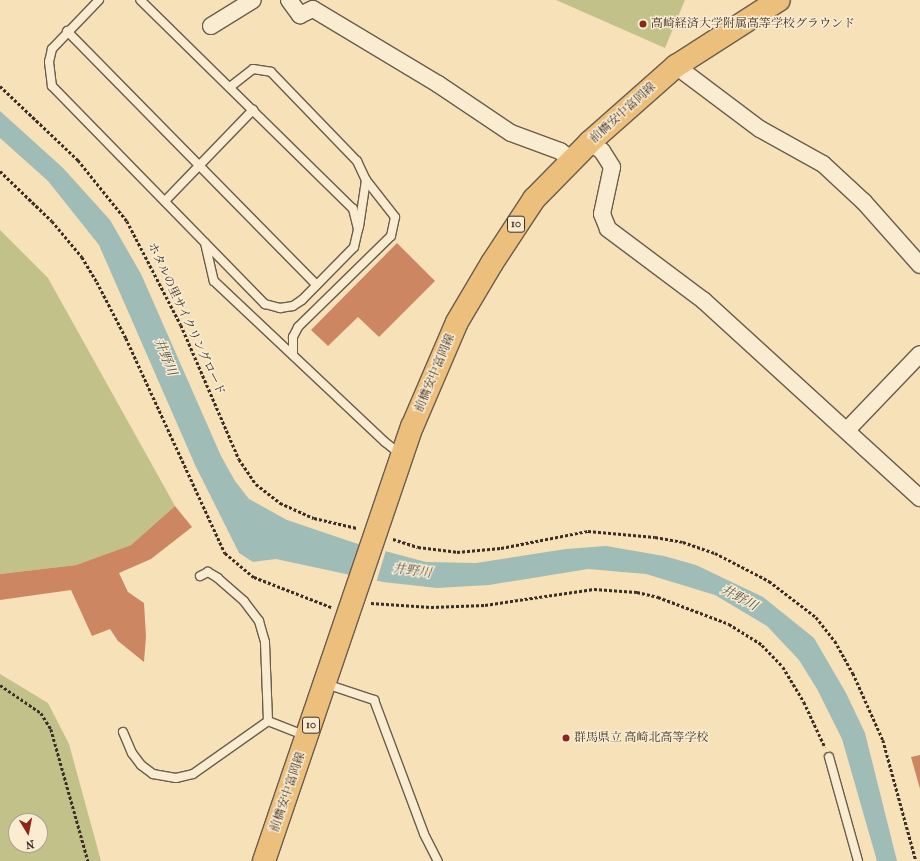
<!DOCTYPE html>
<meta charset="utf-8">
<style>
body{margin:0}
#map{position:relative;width:920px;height:861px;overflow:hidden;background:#f7e1b8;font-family:"IM FELL French Canon","Noto Serif JP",serif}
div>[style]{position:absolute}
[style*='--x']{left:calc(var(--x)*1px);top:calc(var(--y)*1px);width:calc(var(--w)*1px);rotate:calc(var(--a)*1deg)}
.green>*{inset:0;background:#c3c18a}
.water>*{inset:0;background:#9fbcb6}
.pier>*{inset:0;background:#f7e1b8}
.building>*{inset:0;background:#cd8662}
.path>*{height:2.5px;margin-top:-1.25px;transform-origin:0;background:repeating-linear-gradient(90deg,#3c2f27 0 3px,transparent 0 5px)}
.roads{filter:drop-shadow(1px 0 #6b5c4b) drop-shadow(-1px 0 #6b5c4b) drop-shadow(0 1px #6b5c4b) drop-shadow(0 -1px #6b5c4b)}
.lane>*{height:8px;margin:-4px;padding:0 4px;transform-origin:4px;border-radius:4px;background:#faecd1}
.street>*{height:16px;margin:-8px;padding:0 8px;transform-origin:8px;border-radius:8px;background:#faecd1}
.primary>*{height:22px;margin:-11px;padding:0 11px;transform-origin:11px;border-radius:11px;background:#ecc07c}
.dots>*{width:11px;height:11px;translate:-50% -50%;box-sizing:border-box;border:2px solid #faecd1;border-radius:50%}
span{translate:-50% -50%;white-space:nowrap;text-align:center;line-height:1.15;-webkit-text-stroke:3px #faecd1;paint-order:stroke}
.shield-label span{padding:1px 3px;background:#faecd1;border:1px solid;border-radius:3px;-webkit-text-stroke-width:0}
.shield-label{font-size:11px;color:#3c2f27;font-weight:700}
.poi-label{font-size:12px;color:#3c2f27}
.left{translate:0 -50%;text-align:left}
.street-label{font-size:12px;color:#3c2f27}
.water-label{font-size:13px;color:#55524b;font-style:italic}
.north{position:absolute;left:8px;top:813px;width:40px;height:40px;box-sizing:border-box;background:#faecd1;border:1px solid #aea08d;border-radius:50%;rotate:170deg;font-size:11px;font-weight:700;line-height:16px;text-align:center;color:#3c2f27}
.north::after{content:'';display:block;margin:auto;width:14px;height:18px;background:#8f2418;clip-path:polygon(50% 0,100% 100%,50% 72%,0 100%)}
</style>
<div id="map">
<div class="green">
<i style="clip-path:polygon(556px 0,685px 0,665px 48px)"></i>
<i style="clip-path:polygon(0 230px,48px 278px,175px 506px,131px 545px,76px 565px,0 574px)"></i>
<i style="clip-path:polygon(evenodd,0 674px,48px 703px,69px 744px,101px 861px,0 861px,0 674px,16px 821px,40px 821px,40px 845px,16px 845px,16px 821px)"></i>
</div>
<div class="water">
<i style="clip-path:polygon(0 111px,63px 168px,110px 220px,141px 274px,221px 456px,235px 481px,249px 499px,287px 520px,355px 543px,426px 562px,476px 563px,566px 549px,606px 546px,664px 556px,696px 565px,763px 597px,814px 638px,846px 693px,865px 733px,897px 861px,877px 861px,842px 739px,817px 689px,799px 660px,767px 626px,715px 595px,646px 574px,588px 569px,489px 585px,437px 588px,383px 582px,276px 559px,253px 562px,239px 553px,196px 467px,99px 245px,48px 181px,0 138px)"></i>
</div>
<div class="pier">
<i style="clip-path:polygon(362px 543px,386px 550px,376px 583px,352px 577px)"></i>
</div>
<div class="building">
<i style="clip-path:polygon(397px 243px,435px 281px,379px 337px,358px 317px,328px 346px,311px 330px)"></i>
<i style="clip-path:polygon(175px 506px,192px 527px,151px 559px,119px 573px,128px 592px,144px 603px,146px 636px,144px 662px,118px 641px,110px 629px,92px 636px,71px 590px,0 600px,0 574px,76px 565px,131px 545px)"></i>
<i style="clip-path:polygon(920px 755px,920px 789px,911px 757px)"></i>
</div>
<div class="path">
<i style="--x:0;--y:86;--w:108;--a:43.5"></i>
<i style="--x:78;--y:160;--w:78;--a:51.2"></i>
<i style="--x:127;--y:221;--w:117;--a:62.6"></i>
<i style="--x:181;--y:325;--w:146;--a:66.6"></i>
<i style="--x:239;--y:459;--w:30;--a:56"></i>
<i style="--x:256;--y:484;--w:31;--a:38"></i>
<i style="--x:280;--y:503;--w:37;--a:24"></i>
<i style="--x:314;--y:518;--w:44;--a:13.1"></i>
<i style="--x:0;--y:171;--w:72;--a:43.9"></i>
<i style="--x:52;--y:221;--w:47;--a:50.2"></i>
<i style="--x:82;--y:257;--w:29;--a:59"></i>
<i style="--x:97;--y:282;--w:63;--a:62.6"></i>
<i style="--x:126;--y:338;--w:237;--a:65.3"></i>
<i style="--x:225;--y:553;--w:38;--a:40"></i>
<i style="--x:254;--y:577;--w:83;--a:21.3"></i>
<i style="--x:393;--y:539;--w:26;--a:18"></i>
<i style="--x:418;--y:547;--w:39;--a:7"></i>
<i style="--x:457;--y:552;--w:44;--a:-5.2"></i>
<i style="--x:501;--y:548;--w:89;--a:-11.1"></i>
<i style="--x:588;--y:531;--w:67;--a:5.1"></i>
<i style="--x:655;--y:537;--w:28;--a:10"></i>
<i style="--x:683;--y:542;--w:34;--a:19"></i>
<i style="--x:715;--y:553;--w:61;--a:27.4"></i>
<i style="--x:769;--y:581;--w:59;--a:37.5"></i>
<i style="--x:816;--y:617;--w:31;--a:52"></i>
<i style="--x:835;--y:641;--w:37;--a:61"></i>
<i style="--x:853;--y:673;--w:73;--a:65.9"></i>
<i style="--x:883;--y:740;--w:125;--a:74.7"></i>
<i style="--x:371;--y:603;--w:60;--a:3.8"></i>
<i style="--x:431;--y:607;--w:54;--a:-2.1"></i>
<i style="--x:485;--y:605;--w:110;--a:-8.4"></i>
<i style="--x:594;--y:589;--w:43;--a:4"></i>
<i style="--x:637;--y:592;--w:22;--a:13"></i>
<i style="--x:658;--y:597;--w:76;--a:20.8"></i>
<i style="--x:729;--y:624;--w:39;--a:32"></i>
<i style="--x:762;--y:645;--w:30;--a:46"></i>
<i style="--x:783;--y:667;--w:41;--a:59"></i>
<i style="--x:804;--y:702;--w:50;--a:65"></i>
<i style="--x:0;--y:685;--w:50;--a:34.3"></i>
<i style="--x:41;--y:713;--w:19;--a:58"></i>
<i style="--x:51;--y:729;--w:137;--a:74.3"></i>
</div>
<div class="roads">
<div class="lane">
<i style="--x:99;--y:0;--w:68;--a:133.8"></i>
<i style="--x:52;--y:49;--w:13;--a:103"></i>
<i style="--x:49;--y:62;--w:24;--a:83"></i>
<i style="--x:52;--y:86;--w:305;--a:45.7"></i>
<i style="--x:265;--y:304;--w:16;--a:15"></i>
<i style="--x:280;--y:308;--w:13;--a:-9"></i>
<i style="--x:293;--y:306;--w:11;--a:-34"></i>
<i style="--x:302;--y:300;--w:74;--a:-45.5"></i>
<i style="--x:354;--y:247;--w:18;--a:-77"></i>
<i style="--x:358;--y:229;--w:21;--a:-104"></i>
<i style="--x:353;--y:209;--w:298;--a:-135.5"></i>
<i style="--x:67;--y:31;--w:356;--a:45.5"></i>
<i style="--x:230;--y:87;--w:29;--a:-38"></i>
<i style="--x:253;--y:69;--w:18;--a:9"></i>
<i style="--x:271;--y:72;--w:124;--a:46"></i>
<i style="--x:357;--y:161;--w:21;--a:65"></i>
<i style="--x:366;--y:180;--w:48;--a:98.5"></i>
<i style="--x:165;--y:201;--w:127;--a:-46"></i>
<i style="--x:205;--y:243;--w:39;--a:77"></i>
<i style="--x:214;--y:281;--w:235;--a:43.3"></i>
<i style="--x:385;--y:442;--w:21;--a:39"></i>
<i style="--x:293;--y:355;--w:18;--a:-90"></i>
<i style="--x:293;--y:337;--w:11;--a:-63"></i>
<i style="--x:298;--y:327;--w:130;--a:-44.4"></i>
<i style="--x:391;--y:236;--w:19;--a:-78"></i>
<i style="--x:395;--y:217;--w:47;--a:-128.1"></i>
<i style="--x:326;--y:684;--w:51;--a:18.4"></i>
<i style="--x:374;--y:700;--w:143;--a:69.5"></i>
<i style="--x:424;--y:834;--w:30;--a:63"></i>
<i style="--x:268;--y:721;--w:41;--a:21.5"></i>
<i style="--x:123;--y:732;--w:23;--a:67"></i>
<i style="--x:132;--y:753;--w:15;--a:53"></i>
<i style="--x:141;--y:765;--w:15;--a:37"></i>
<i style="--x:153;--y:774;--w:23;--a:10"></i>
<i style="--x:176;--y:778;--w:17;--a:-13"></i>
<i style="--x:193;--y:774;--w:92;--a:-35.2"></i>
<i style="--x:268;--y:721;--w:79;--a:-92.2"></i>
<i style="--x:265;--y:642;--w:22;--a:-106"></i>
<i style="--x:259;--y:621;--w:25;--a:-127"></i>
<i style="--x:244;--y:601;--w:35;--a:-139"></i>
<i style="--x:218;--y:578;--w:12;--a:-149"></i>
<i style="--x:208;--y:572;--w:9;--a:153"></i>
<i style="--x:829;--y:757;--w:108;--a:74.4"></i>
</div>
<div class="street">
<i style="--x:289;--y:0;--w:19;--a:54"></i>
<i style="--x:300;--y:15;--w:14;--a:-25"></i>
<i style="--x:313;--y:9;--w:146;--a:31"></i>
<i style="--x:438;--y:84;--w:88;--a:33.9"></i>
<i style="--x:511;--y:133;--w:52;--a:20.2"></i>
<i style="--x:560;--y:151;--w:15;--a:37"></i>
<i style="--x:211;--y:26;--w:49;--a:-31.8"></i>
<i style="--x:676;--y:66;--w:105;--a:36.9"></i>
<i style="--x:760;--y:129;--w:72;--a:29.1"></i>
<i style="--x:823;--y:164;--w:56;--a:42.8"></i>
<i style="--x:864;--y:202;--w:84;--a:48.4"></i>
<i style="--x:590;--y:142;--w:15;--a:37"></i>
<i style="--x:602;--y:151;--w:19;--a:58"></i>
<i style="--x:612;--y:167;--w:48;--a:102"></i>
<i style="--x:602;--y:214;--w:16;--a:68"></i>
<i style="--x:608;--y:229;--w:119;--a:36.8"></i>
<i style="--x:703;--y:300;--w:294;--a:42.4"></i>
<i style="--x:847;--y:430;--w:105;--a:-46.2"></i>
</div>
<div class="primary">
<i style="--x:264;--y:861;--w:459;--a:-71.2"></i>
<i style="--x:412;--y:427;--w:114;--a:-66.8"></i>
<i style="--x:457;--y:322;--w:69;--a:-59.3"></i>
<i style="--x:492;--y:263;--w:77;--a:-56.7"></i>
<i style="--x:534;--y:199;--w:80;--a:-45.5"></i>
<i style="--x:590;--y:142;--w:115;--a:-41.5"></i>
<i style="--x:676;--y:66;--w:122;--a:-32.7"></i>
</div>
</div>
<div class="dots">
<i style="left:643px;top:24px;background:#8f2418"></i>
<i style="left:566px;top:738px;background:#8f2418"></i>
</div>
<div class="shield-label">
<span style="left:516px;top:224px">10</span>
<span style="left:311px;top:725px">10</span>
</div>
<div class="poi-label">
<span class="left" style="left:651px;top:24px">高崎経済大学附属高等学校グラウンド</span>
<span class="left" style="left:574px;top:738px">群馬県立 高崎北高等学校</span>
</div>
<div class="street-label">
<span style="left:623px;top:113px;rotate:-42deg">前橋安中富岡線</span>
<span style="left:186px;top:319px;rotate:65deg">ホタルの里サイクリングロード</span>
<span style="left:435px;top:373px;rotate:-67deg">前橋安中富岡線</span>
<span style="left:288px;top:792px;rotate:-71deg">前橋安中富岡線</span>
</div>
<div class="water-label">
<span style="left:165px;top:357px;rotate:68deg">井野川</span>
<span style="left:412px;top:571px;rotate:8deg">井野川</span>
<span style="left:739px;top:598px;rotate:29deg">井野川</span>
</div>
<div class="north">N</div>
</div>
